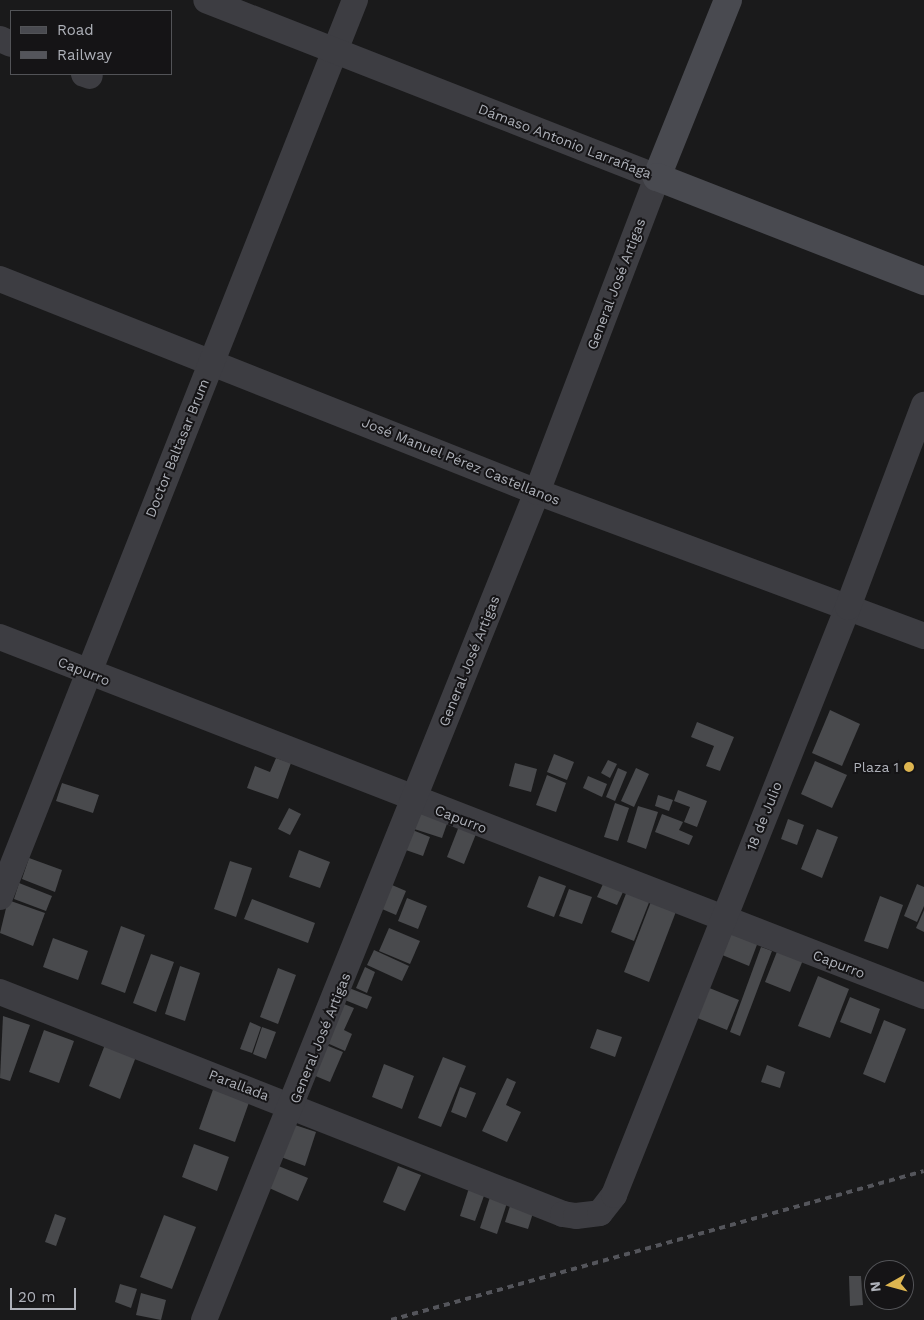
<!DOCTYPE html>
<meta charset="utf-8">
<style>
body{margin:0}
#map{position:relative;width:924px;height:1320px;overflow:hidden;background:#1a1a1b;font-family:"Work Sans",sans-serif}
div>[style]{position:absolute}
[style*='--x']{left:calc(var(--x)*1px);top:calc(var(--y)*1px);width:calc(var(--w)*1px);rotate:calc(var(--a)*1deg)}
.building>*{inset:0;background:#494a4d}
.street>*{height:26px;margin:-13px;padding:0 13px;transform-origin:13px;border-radius:13px;background:#3d3d42}
.secondary>*{height:28px;margin:-14px;padding:0 14px;transform-origin:14px;border-radius:14px;background:#494a50}
.rail>*{height:4px;margin-top:-2px;transform-origin:0;background:repeating-linear-gradient(90deg,#54555b 0 6px,transparent 0 11px)}
.dots>*{width:14px;height:14px;translate:-50% -50%;box-sizing:border-box;border:2px solid #151416;border-radius:50%}
span{translate:-50% -50%;white-space:nowrap;text-align:center;line-height:1.15;-webkit-text-stroke:4px #151416;paint-order:stroke}
.street-label{font-size:14px;color:#aeb1b9}
.poi-label{font-size:14px;color:#aeb1b9}
.right{translate:-100% -50%;text-align:right}
.legend{position:absolute;left:10px;top:10px;width:162px;height:65px;box-sizing:border-box;background:#151416;border:1px solid #525357;margin:0;padding:6px 9px;list-style:none;font-size:15px;color:#aeb1b9}
.legend li{display:flex;align-items:center;gap:10px;height:25px}
.legend b{width:25px;border:1px solid #525357}
.north{position:absolute;left:864px;top:1260px;width:50px;height:50px;box-sizing:border-box;background:#151416;border:1px solid #525357;border-radius:50%;rotate:263deg;font-size:14px;font-weight:700;line-height:20px;text-align:center;color:#aeb1b9}
.north::after{content:'';display:block;margin:auto;width:18px;height:22px;background:#ddb550;clip-path:polygon(50% 0,100% 100%,50% 72%,0 100%)}
.scale{position:absolute;left:10px;top:1288px;width:66px;height:22px;box-sizing:border-box;border:2px solid #aeb1b9;border-top:0;padding-left:6px;font-size:15px;line-height:18px;white-space:nowrap;color:#aeb1b9;-webkit-text-stroke:4px #151416;paint-order:stroke}
</style>
<div id="map">
<div class="building">
<i style="clip-path:polygon(830px 710px,860px 724px,842px 766px,812px 753px)"></i>
<i style="clip-path:polygon(697px 722px,734px 737px,720px 771px,706px 766px,714px 746px,691px 737px)"></i>
<i style="clip-path:polygon(554px 754px,574px 762px,567px 780px,547px 772px)"></i>
<i style="clip-path:polygon(276px 758px,291px 763px,278px 799px,247px 788px,255px 766px,270px 772px)"></i>
<i style="clip-path:polygon(608px 760px,617px 764px,610px 778px,601px 773px)"></i>
<i style="clip-path:polygon(815px 761px,847px 775px,832px 808px,801px 794px)"></i>
<i style="clip-path:polygon(515px 763px,537px 769px,531px 792px,509px 786px)"></i>
<i style="clip-path:polygon(618px 768px,627px 772px,615px 801px,606px 797px)"></i>
<i style="clip-path:polygon(636px 768px,649px 774px,634px 807px,621px 801px)"></i>
<i style="clip-path:polygon(547px 775px,566px 783px,556px 812px,536px 805px)"></i>
<i style="clip-path:polygon(588px 776px,607px 784px,602px 797px,583px 788px)"></i>
<i style="clip-path:polygon(62px 783px,99px 795px,93px 813px,56px 801px)"></i>
<i style="clip-path:polygon(678px 790px,707px 801px,697px 827px,684px 822px,690px 807px,674px 801px)"></i>
<i style="clip-path:polygon(658px 795px,673px 800px,669px 811px,655px 806px)"></i>
<i style="clip-path:polygon(615px 803px,629px 808px,618px 841px,604px 837px)"></i>
<i style="clip-path:polygon(638px 806px,658px 812px,646px 849px,627px 842px)"></i>
<i style="clip-path:polygon(289px 808px,301px 814px,290px 835px,278px 829px)"></i>
<i style="clip-path:polygon(414px 809px,448px 821px,442px 838px,408px 827px)"></i>
<i style="clip-path:polygon(662px 814px,683px 822px,679px 830px,693px 836px,689px 845px,655px 832px)"></i>
<i style="clip-path:polygon(788px 819px,804px 825px,797px 845px,781px 839px)"></i>
<i style="clip-path:polygon(461px 821px,478px 829px,464px 864px,447px 857px)"></i>
<i style="clip-path:polygon(410px 829px,430px 837px,423px 856px,403px 849px)"></i>
<i style="clip-path:polygon(817px 829px,838px 837px,822px 878px,801px 869px)"></i>
<i style="clip-path:polygon(299px 850px,330px 862px,320px 888px,289px 877px)"></i>
<i style="clip-path:polygon(29px 858px,62px 870px,55px 892px,22px 879px)"></i>
<i style="clip-path:polygon(230px 861px,252px 868px,236px 917px,214px 909px)"></i>
<i style="clip-path:polygon(539px 876px,566px 886px,554px 917px,527px 907px)"></i>
<i style="clip-path:polygon(19px 883px,52px 896px,46px 911px,14px 899px)"></i>
<i style="clip-path:polygon(603px 884px,623px 892px,617px 905px,597px 897px)"></i>
<i style="clip-path:polygon(917px 884px,924px 887px,924px 906px,917px 922px,904px 916px)"></i>
<i style="clip-path:polygon(392px 885px,406px 891px,396px 915px,382px 909px)"></i>
<i style="clip-path:polygon(569px 889px,592px 897px,582px 924px,559px 916px)"></i>
<i style="clip-path:polygon(627px 891px,650px 900px,634px 941px,611px 932px)"></i>
<i style="clip-path:polygon(880px 896px,903px 905px,888px 949px,864px 941px)"></i>
<i style="clip-path:polygon(407px 898px,427px 906px,418px 929px,398px 921px)"></i>
<i style="clip-path:polygon(252px 899px,315px 923px,308px 943px,244px 919px)"></i>
<i style="clip-path:polygon(652px 899px,677px 909px,649px 982px,624px 972px)"></i>
<i style="clip-path:polygon(8px 900px,45px 913px,33px 946px,0 933px)"></i>
<i style="clip-path:polygon(924px 910px,924px 932px,916px 928px)"></i>
<i style="clip-path:polygon(121px 926px,145px 935px,125px 993px,101px 984px)"></i>
<i style="clip-path:polygon(389px 928px,420px 941px,410px 964px,379px 951px)"></i>
<i style="clip-path:polygon(724px 928px,758px 942px,749px 966px,715px 952px)"></i>
<i style="clip-path:polygon(53px 938px,88px 951px,78px 980px,43px 967px)"></i>
<i style="clip-path:polygon(761px 947px,772px 951px,740px 1036px,730px 1032px)"></i>
<i style="clip-path:polygon(778px 949px,803px 960px,790px 992px,765px 982px)"></i>
<i style="clip-path:polygon(374px 950px,409px 966px,402px 981px,367px 965px)"></i>
<i style="clip-path:polygon(151px 954px,174px 962px,156px 1012px,133px 1003px)"></i>
<i style="clip-path:polygon(180px 966px,200px 973px,185px 1021px,165px 1014px)"></i>
<i style="clip-path:polygon(365px 967px,375px 972px,367px 993px,356px 988px)"></i>
<i style="clip-path:polygon(278px 968px,296px 975px,278px 1024px,260px 1017px)"></i>
<i style="clip-path:polygon(818px 976px,849px 989px,830px 1038px,798px 1026px)"></i>
<i style="clip-path:polygon(702px 985px,739px 1000px,727px 1030px,690px 1015px)"></i>
<i style="clip-path:polygon(344px 986px,372px 997px,367px 1009px,340px 998px)"></i>
<i style="clip-path:polygon(850px 997px,880px 1009px,871px 1034px,840px 1022px)"></i>
<i style="clip-path:polygon(344px 1004px,354px 1008px,344px 1030px,352px 1034px,345px 1051px,327px 1043px)"></i>
<i style="clip-path:polygon(3px 1016px,30px 1025px,10px 1081px,0 1078px)"></i>
<i style="clip-path:polygon(884px 1020px,906px 1029px,885px 1083px,863px 1074px)"></i>
<i style="clip-path:polygon(250px 1022px,261px 1027px,252px 1053px,240px 1049px)"></i>
<i style="clip-path:polygon(262px 1027px,276px 1032px,266px 1059px,253px 1054px)"></i>
<i style="clip-path:polygon(597px 1029px,622px 1037px,615px 1057px,590px 1048px)"></i>
<i style="clip-path:polygon(44px 1030px,74px 1041px,59px 1083px,29px 1072px)"></i>
<i style="clip-path:polygon(106px 1042px,137px 1054px,120px 1099px,89px 1086px)"></i>
<i style="clip-path:polygon(326px 1045px,343px 1052px,330px 1082px,313px 1075px)"></i>
<i style="clip-path:polygon(443px 1057px,466px 1066px,441px 1127px,418px 1118px)"></i>
<i style="clip-path:polygon(384px 1064px,414px 1076px,402px 1109px,372px 1097px)"></i>
<i style="clip-path:polygon(767px 1065px,785px 1072px,780px 1088px,761px 1082px)"></i>
<i style="clip-path:polygon(507px 1078px,516px 1082px,506px 1105px,521px 1112px,507px 1142px,482px 1131px)"></i>
<i style="clip-path:polygon(216px 1081px,252px 1094px,235px 1142px,199px 1129px)"></i>
<i style="clip-path:polygon(460px 1087px,476px 1093px,466px 1118px,451px 1112px)"></i>
<i style="clip-path:polygon(292px 1124px,316px 1132px,305px 1166px,281px 1157px)"></i>
<i style="clip-path:polygon(194px 1144px,229px 1157px,217px 1191px,182px 1177px)"></i>
<i style="clip-path:polygon(276px 1165px,308px 1178px,298px 1201px,267px 1187px)"></i>
<i style="clip-path:polygon(398px 1166px,421px 1175px,405px 1211px,383px 1202px)"></i>
<i style="clip-path:polygon(469px 1188px,485px 1193px,475px 1221px,460px 1216px)"></i>
<i style="clip-path:polygon(490px 1197px,507px 1203px,497px 1234px,480px 1228px)"></i>
<i style="clip-path:polygon(510px 1206px,533px 1213px,528px 1229px,505px 1222px)"></i>
<i style="clip-path:polygon(55px 1214px,66px 1218px,56px 1246px,45px 1242px)"></i>
<i style="clip-path:polygon(164px 1215px,196px 1227px,172px 1289px,140px 1277px)"></i>
<i style="clip-path:polygon(849px 1276px,861px 1276px,863px 1305px,850px 1306px)"></i>
<i style="clip-path:polygon(120px 1284px,137px 1289px,131px 1308px,115px 1302px)"></i>
<i style="clip-path:polygon(141px 1293px,166px 1300px,161px 1320px,136px 1315px)"></i>
</div>
<div class="street">
<i style="--x:0;--y:39;--w:12;--a:24"></i>
<i style="--x:84;--y:74;--w:6;--a:18"></i>
<i style="--x:0;--y:279;--w:578;--a:21.64"></i>
<i style="--x:537;--y:492;--w:413;--a:20.4"></i>
<i style="--x:0;--y:637;--w:991;--a:21.23"></i>
<i style="--x:0;--y:897;--w:965;--a:-68.41"></i>
<i style="--x:0;--y:992;--w:605;--a:21.52"></i>
<i style="--x:563;--y:1214;--w:13;--a:9"></i>
<i style="--x:576;--y:1216;--w:24;--a:-7"></i>
<i style="--x:600;--y:1213;--w:23;--a:-52"></i>
<i style="--x:614;--y:1195;--w:633;--a:-68.3"></i>
<i style="--x:848;--y:607;--w:216;--a:-69.4"></i>
<i style="--x:204;--y:1320;--w:892;--a:-68.09"></i>
<i style="--x:537;--y:492;--w:337;--a:-69.1"></i>
<i style="--x:657;--y:177;--w:484;--a:-158.6"></i>
</div>
<div class="secondary">
<i style="--x:728;--y:0;--w:191;--a:111.9"></i>
<i style="--x:657;--y:177;--w:287;--a:21.3"></i>
</div>
<div class="rail">
<i style="--x:391;--y:1320;--w:553;--a:-15.62"></i>
</div>
<div class="dots">
<i style="left:909px;top:767px;background:#ddb550"></i>
</div>
<div class="street-label">
<span style="left:565px;top:141px;rotate:21deg">Dámaso Antonio Larrañaga</span>
<span style="left:616px;top:284px;rotate:-69deg">General José Artigas</span>
<span style="left:177px;top:448px;rotate:-68deg">Doctor Baltasar Brum</span>
<span style="left:461px;top:461px;rotate:22deg">José Manuel Pérez Castellanos</span>
<span style="left:469px;top:661px;rotate:-68deg">General José Artigas</span>
<span style="left:84px;top:671px;rotate:22deg">Capurro</span>
<span style="left:764px;top:816px;rotate:-68deg">18 de Julio</span>
<span style="left:461px;top:819px;rotate:21deg">Capurro</span>
<span style="left:839px;top:964px;rotate:21deg">Capurro</span>
<span style="left:320px;top:1038px;rotate:-68deg">General José Artigas</span>
<span style="left:239px;top:1085px;rotate:21deg">Parallada</span>
</div>
<div class="poi-label">
<span class="right" style="left:899px;top:767px">Plaza 1</span>
</div>
<ul class="legend">
<li><b style="height:6px;background:#494a50"></b>Road</li>
<li><b style="height:6px;background:#54555b"></b>Railway</li>
</ul>
<div class="north">N</div>
<div class="scale">20 m</div>
</div>
